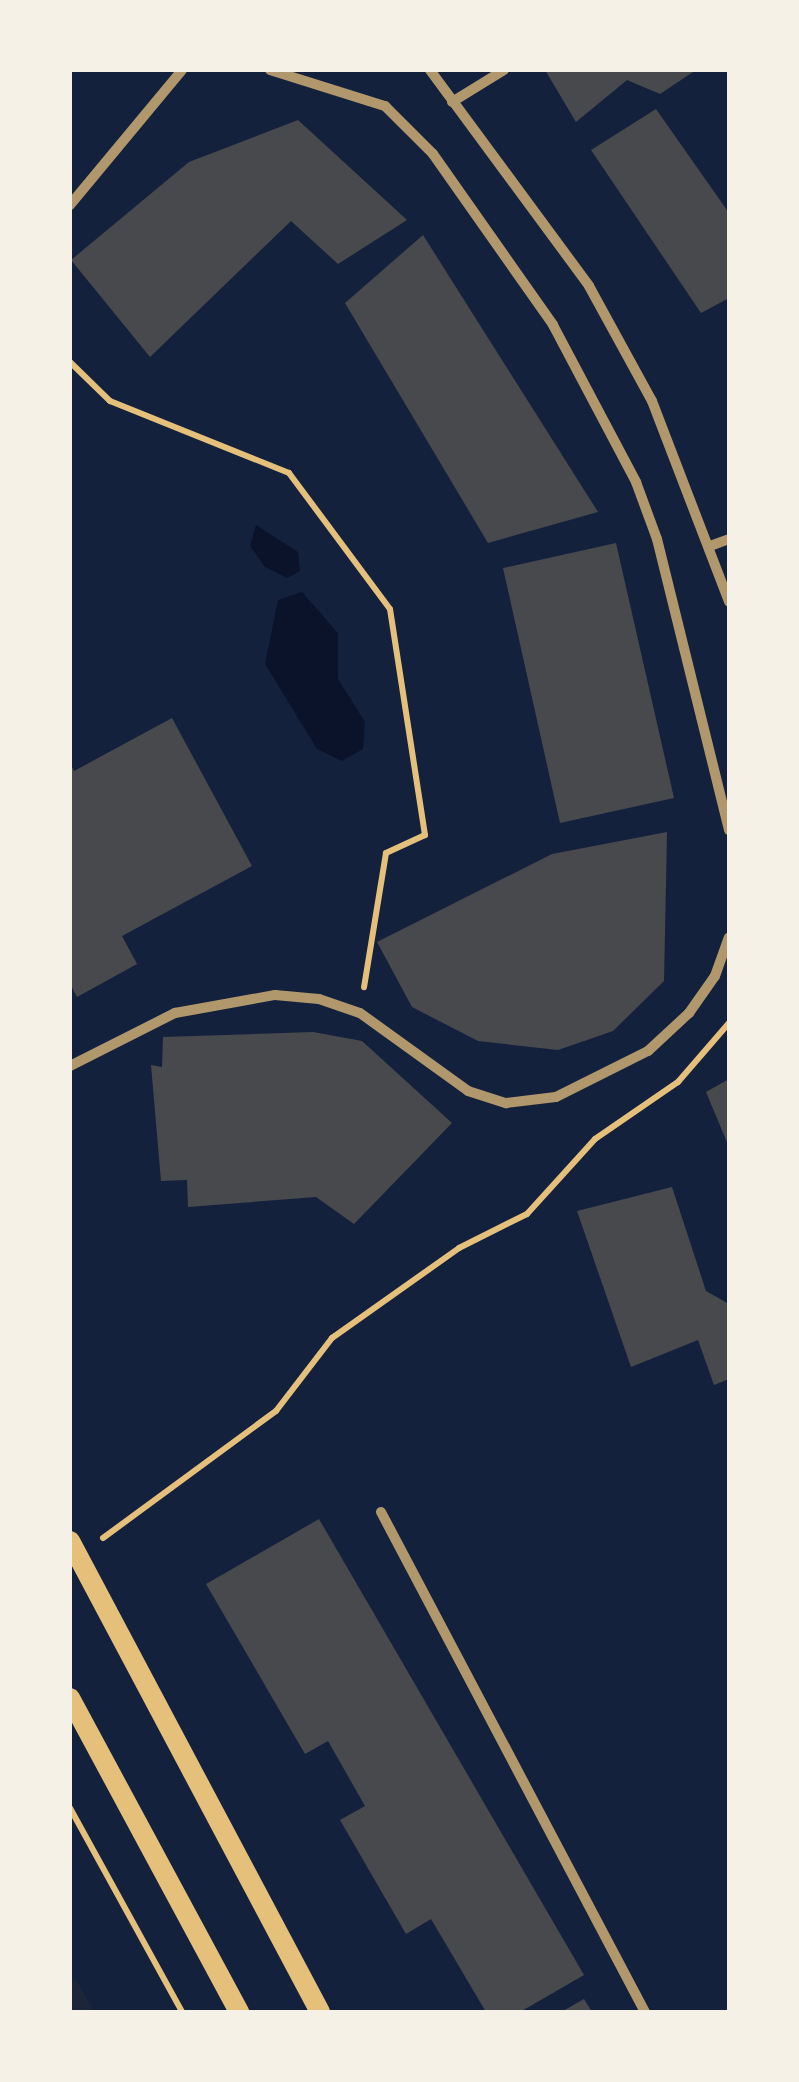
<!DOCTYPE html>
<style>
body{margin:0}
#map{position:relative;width:799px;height:2082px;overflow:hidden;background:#14213d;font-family:"PT Serif",serif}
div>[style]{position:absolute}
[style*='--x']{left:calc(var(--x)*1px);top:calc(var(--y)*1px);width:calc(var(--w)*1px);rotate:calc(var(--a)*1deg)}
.green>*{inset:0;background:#1d2539}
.water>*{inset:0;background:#0b132b}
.building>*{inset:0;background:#48494c}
.path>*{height:6px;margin:-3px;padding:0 3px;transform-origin:3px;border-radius:3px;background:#e5c07b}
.minor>*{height:10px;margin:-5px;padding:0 5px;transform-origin:5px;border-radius:5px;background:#b1986c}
.secondary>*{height:20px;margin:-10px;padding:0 10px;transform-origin:10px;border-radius:10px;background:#e5c07b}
span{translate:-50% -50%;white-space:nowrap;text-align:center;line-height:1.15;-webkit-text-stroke:8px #f6f1e7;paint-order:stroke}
.frame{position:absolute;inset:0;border:72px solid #f6f1e7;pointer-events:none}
</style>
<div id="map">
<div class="green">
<i style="clip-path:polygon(70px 1978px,77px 1981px,94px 2012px,70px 2012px)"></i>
</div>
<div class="water">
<i style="clip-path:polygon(256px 525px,298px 552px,300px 571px,287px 578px,265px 567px,250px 546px)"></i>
<i style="clip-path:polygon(302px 592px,338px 633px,338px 679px,365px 722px,363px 749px,342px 761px,317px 749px,265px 664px,278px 600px)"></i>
</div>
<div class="building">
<i style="clip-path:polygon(545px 70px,696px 70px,660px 94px,627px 80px,576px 122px)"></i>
<i style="clip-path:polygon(656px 109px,729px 213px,729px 298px,701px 313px,591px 150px)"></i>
<i style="clip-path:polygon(298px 120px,407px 220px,338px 264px,291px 221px,150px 357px,71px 260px,189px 162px)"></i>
<i style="clip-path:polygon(423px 235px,598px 512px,488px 543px,345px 303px)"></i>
<i style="clip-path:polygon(616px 543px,674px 798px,560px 823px,503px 568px)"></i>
<i style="clip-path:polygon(172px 718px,252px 866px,122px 936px,137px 964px,77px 997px,70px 984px,70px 763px,74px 771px)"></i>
<i style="clip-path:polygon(667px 832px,664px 981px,613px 1031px,558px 1050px,478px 1041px,412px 1007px,377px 942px,552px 854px)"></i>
<i style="clip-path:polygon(313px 1032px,362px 1041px,452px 1123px,354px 1224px,316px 1197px,188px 1207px,187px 1180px,161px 1181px,151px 1065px,162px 1067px,163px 1037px)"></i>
<i style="clip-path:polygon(729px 1079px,729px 1147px,706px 1092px)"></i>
<i style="clip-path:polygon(672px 1187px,706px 1291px,729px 1304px,729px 1379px,714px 1385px,698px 1340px,631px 1367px,577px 1211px)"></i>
<i style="clip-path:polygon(319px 1519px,584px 1975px,520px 2012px,486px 2012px,431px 1919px,406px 1934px,340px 1820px,365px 1806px,328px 1741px,305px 1754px,206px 1584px)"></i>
<i style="clip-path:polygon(584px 1999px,592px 2012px,561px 2012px)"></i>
</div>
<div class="path">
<i style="--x:70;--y:362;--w:56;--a:44.3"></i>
<i style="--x:110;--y:401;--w:193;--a:21.9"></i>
<i style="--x:289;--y:473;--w:169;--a:53.4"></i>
<i style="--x:390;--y:609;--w:229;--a:81.2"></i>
<i style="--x:425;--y:835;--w:43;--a:155.2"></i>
<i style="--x:386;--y:853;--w:136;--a:99.3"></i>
<i style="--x:103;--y:1538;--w:215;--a:-36.3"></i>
<i style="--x:276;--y:1411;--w:92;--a:-52.5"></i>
<i style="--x:332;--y:1338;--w:156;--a:-35.3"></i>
<i style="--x:459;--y:1248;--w:76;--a:-26.6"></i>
<i style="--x:527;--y:1214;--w:101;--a:-47.8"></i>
<i style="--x:595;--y:1139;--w:101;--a:-34.5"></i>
<i style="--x:678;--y:1082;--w:78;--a:-49.2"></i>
<i style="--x:70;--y:1808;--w:233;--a:61.2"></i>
</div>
<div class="minor">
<i style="--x:270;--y:70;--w:121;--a:17.4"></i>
<i style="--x:385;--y:106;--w:68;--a:45"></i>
<i style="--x:433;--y:154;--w:209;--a:54.9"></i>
<i style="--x:553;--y:325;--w:178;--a:62.1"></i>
<i style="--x:636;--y:482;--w:61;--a:69.8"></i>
<i style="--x:657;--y:539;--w:300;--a:76.1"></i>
<i style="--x:430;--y:70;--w:268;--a:53.6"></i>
<i style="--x:589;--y:286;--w:131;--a:61.3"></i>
<i style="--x:652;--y:401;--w:215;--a:69"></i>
<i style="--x:452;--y:102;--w:61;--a:-31.6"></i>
<i style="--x:70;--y:205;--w:175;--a:-50.3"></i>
<i style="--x:710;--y:546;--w:20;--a:-20"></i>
<i style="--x:70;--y:1066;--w:118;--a:-26.8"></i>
<i style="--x:175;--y:1013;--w:102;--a:-10.2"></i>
<i style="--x:275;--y:995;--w:44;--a:5.2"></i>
<i style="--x:319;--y:999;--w:43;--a:18.9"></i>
<i style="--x:360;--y:1013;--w:133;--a:35.8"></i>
<i style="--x:468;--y:1091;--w:40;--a:18"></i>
<i style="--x:506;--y:1103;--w:50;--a:-6.8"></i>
<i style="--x:556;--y:1097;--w:103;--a:-26.6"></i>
<i style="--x:648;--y:1051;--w:56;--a:-42.8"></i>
<i style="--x:689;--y:1013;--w:45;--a:-54.9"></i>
<i style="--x:715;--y:976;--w:41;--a:-70.3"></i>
<i style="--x:381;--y:1512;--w:565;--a:62.17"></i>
</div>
<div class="secondary">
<i style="--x:70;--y:1541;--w:533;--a:62.04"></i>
<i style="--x:70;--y:1698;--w:357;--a:61.7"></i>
</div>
<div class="frame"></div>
</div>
